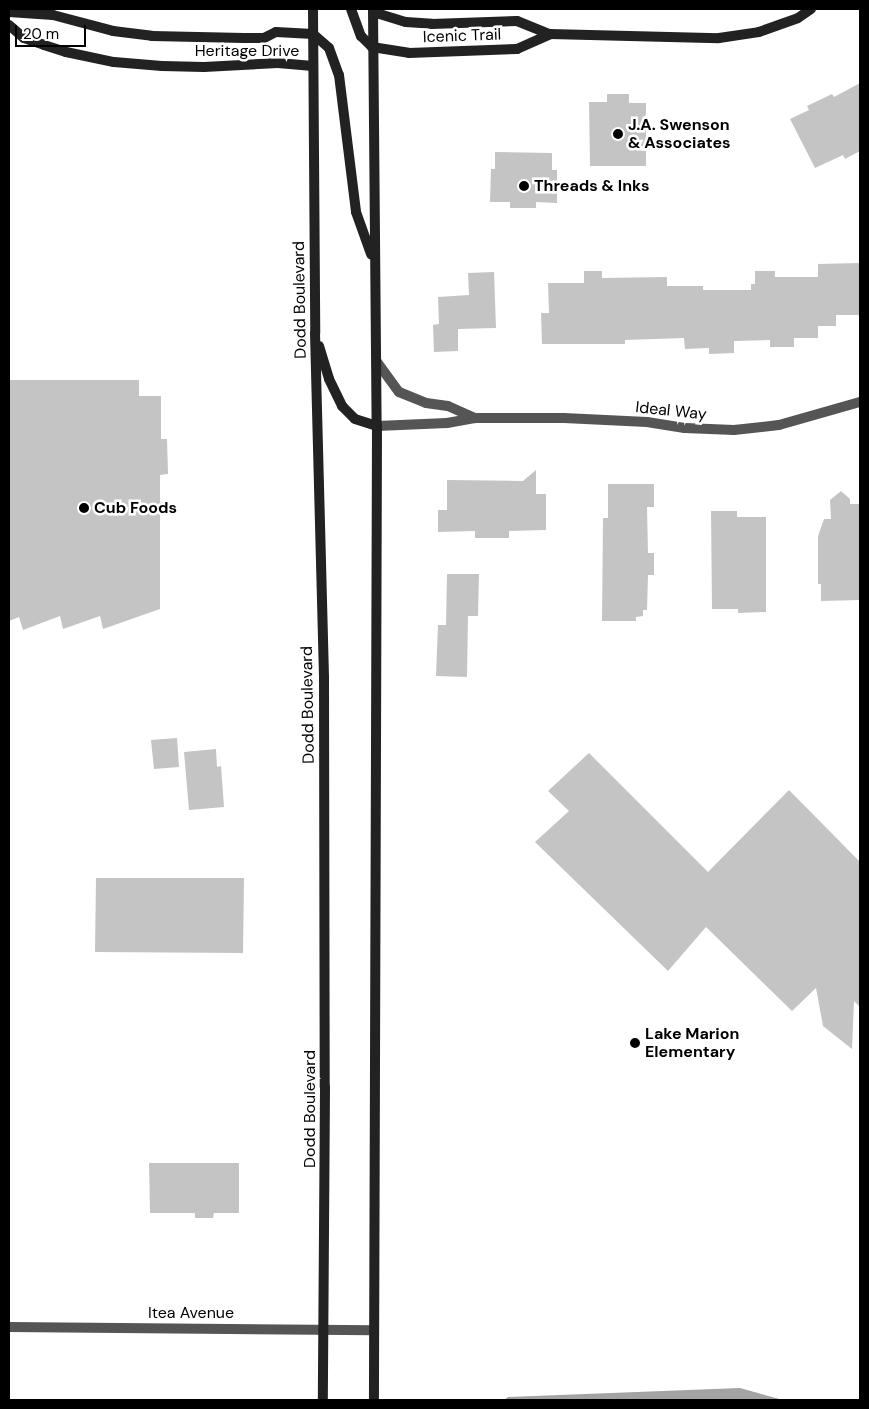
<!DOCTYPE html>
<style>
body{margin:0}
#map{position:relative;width:869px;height:1409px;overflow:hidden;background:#fff;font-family:"DM Sans",sans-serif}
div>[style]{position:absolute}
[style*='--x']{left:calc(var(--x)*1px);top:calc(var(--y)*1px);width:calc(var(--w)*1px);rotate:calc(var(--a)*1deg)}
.water>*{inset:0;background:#a3a3a3}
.building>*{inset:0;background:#c4c4c4}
.street>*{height:10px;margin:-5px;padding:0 5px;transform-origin:5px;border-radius:5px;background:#555}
.secondary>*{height:10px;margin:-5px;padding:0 5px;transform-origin:5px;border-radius:5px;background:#222}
.dots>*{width:14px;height:14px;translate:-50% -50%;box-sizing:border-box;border:2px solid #fff;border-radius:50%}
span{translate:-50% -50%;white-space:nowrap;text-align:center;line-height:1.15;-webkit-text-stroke:5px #fff;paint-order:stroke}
.street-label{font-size:16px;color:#000}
.poi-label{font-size:16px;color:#000;font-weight:700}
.left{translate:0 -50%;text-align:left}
.frame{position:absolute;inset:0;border:10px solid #000;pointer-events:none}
.scale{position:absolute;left:15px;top:25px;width:71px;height:22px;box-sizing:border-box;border:2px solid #000;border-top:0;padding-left:6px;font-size:15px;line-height:18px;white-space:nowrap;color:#000;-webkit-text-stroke:4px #fff;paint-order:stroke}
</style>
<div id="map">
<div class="water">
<i style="clip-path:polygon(740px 1388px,783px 1400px,504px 1400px,508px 1397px)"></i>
</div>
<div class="building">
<i style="clip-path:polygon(860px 83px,860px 151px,845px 159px,843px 155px,815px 168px,790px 119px,809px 110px,807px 106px,832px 94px,834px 97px)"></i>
<i style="clip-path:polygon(607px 94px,629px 94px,629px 103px,646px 103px,646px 166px,590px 166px,589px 102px,607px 102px)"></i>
<i style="clip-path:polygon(495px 152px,552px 153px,552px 170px,557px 170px,557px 203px,536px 202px,536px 208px,510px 208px,510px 202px,490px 202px,491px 169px,495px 169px)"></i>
<i style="clip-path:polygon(860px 263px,860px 315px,836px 315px,836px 326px,818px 326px,818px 338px,794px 338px,794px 347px,770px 347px,770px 340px,734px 341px,734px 353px,709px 354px,709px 348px,685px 349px,684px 338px,625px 340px,625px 344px,542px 344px,541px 313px,549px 313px,548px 283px,584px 283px,584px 271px,602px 271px,602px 278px,667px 277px,667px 286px,703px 286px,703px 290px,751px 290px,751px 284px,755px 284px,755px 271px,775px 271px,775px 277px,818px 277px,818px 264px)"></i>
<i style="clip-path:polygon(494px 272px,496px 328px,458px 329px,458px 351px,434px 352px,433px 325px,439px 324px,438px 297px,469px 295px,468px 273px)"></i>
<i style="clip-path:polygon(9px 380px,139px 380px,139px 396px,161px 396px,161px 439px,167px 439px,168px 474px,160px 475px,160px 609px,103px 629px,100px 616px,63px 629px,60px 616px,23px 630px,19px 617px,9px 621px)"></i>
<i style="clip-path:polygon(536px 470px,536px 494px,546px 494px,546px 530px,509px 531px,509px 538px,475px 538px,475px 531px,438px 532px,438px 510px,447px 510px,447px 480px,523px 481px)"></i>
<i style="clip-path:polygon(608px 484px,654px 484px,654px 507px,647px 507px,648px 553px,654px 553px,654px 575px,648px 575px,647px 610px,643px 610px,643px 616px,636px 617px,636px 621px,602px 621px,603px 518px,608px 518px)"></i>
<i style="clip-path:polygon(841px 491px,850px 499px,850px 504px,860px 504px,860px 600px,821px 601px,821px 584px,818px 584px,818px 536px,824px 519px,831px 519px,830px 500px)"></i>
<i style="clip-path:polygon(711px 511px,737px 511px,737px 517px,766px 517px,766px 612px,738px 613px,738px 609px,712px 609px)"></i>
<i style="clip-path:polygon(447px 574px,479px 574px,478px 616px,468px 616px,467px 677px,436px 676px,438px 625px,446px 625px)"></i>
<i style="clip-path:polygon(177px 738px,179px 767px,154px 769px,151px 740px)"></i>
<i style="clip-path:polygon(216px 749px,217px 767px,221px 766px,224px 807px,189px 810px,184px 752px)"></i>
<i style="clip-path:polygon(589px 753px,708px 872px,789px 790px,860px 862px,860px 1007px,854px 1001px,852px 1049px,823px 1026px,816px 988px,792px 1011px,706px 927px,668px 971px,535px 842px,569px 811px,548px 791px)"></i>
<i style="clip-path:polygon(96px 878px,244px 878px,243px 953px,95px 952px)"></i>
<i style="clip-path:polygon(149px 1163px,239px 1163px,239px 1213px,214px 1213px,213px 1218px,195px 1218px,195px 1213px,150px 1213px)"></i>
</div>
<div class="street">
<i style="--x:377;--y:362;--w:37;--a:54"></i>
<i style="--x:399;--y:392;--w:29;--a:22"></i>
<i style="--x:426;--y:403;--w:22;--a:8"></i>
<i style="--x:448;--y:406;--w:30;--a:24"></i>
<i style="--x:377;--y:426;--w:70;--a:-2.5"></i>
<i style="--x:447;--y:423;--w:28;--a:-10"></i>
<i style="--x:475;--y:418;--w:89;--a:0"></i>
<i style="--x:564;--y:418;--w:83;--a:2.8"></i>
<i style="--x:647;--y:422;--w:38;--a:9"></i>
<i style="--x:685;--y:428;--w:49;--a:2.3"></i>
<i style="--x:734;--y:430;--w:45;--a:-6.3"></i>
<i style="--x:779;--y:425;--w:84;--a:-15.9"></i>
<i style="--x:9;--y:1327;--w:365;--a:0.5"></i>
</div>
<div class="secondary">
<i style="--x:313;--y:9;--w:324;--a:89.6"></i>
<i style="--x:315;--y:333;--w:344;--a:88.5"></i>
<i style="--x:324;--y:677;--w:410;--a:89.9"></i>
<i style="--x:325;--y:1087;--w:313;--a:90.4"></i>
<i style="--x:351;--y:9;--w:29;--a:70"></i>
<i style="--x:361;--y:36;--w:16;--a:45"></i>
<i style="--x:373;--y:9;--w:417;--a:89.5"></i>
<i style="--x:377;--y:426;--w:974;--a:90.18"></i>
<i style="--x:9;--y:12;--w:44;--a:3.9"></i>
<i style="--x:53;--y:15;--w:62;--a:14.9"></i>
<i style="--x:113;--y:31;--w:39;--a:7"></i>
<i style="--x:152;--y:36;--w:92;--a:1.2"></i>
<i style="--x:244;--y:38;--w:20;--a:0"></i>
<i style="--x:264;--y:38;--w:13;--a:-27"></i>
<i style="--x:276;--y:32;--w:37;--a:3"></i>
<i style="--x:313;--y:34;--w:21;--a:41"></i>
<i style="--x:329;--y:48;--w:29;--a:70"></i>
<i style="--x:339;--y:75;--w:138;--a:82.9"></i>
<i style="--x:356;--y:212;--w:45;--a:70.3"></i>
<i style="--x:373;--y:12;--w:34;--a:17"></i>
<i style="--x:406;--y:22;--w:26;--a:4"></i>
<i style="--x:432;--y:24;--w:85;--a:-2"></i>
<i style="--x:517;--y:21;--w:35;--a:22"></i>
<i style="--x:550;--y:34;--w:169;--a:1.4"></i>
<i style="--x:719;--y:38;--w:40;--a:-8.5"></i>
<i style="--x:759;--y:32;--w:41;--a:-19.7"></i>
<i style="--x:798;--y:18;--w:16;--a:-35"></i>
<i style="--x:9;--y:25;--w:20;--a:41"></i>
<i style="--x:24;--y:38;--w:21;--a:19"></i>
<i style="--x:44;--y:45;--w:23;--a:18"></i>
<i style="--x:66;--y:52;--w:49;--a:11.8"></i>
<i style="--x:114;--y:62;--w:48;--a:4.8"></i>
<i style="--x:162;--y:66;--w:42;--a:1.4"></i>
<i style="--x:204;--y:67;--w:74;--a:-3.1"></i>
<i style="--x:278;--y:63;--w:35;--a:5"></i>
<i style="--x:372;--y:47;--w:37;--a:9"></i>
<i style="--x:409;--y:53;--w:108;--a:-2.1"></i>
<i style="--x:517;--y:49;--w:36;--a:-24"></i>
<i style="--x:319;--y:346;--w:34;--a:73"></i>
<i style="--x:329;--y:379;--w:30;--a:64"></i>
<i style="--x:342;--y:406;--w:18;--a:45"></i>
<i style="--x:355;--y:419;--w:23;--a:18"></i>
</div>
<div class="dots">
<i style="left:618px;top:134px;background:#000"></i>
<i style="left:524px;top:186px;background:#000"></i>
<i style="left:84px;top:508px;background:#000"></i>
<i style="left:635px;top:1043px;background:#000"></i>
</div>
<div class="street-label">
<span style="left:462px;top:36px;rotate:-2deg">Icenic Trail</span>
<span style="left:247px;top:51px">Heritage Drive</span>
<span style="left:300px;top:300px;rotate:-91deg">Dodd Boulevard</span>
<span style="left:671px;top:411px;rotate:6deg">Ideal Way</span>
<span style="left:308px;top:705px;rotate:-91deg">Dodd Boulevard</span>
<span style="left:310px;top:1109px;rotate:-90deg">Dodd Boulevard</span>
<span style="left:191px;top:1313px">Itea Avenue</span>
</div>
<div class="poi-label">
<span class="left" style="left:628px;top:134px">J.A. Swenson<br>&amp; Associates</span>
<span class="left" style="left:534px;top:186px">Threads &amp; Inks</span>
<span class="left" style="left:94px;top:508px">Cub Foods</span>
<span class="left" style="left:645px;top:1043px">Lake Marion<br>Elementary</span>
</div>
<div class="frame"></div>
<div class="scale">20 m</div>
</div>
